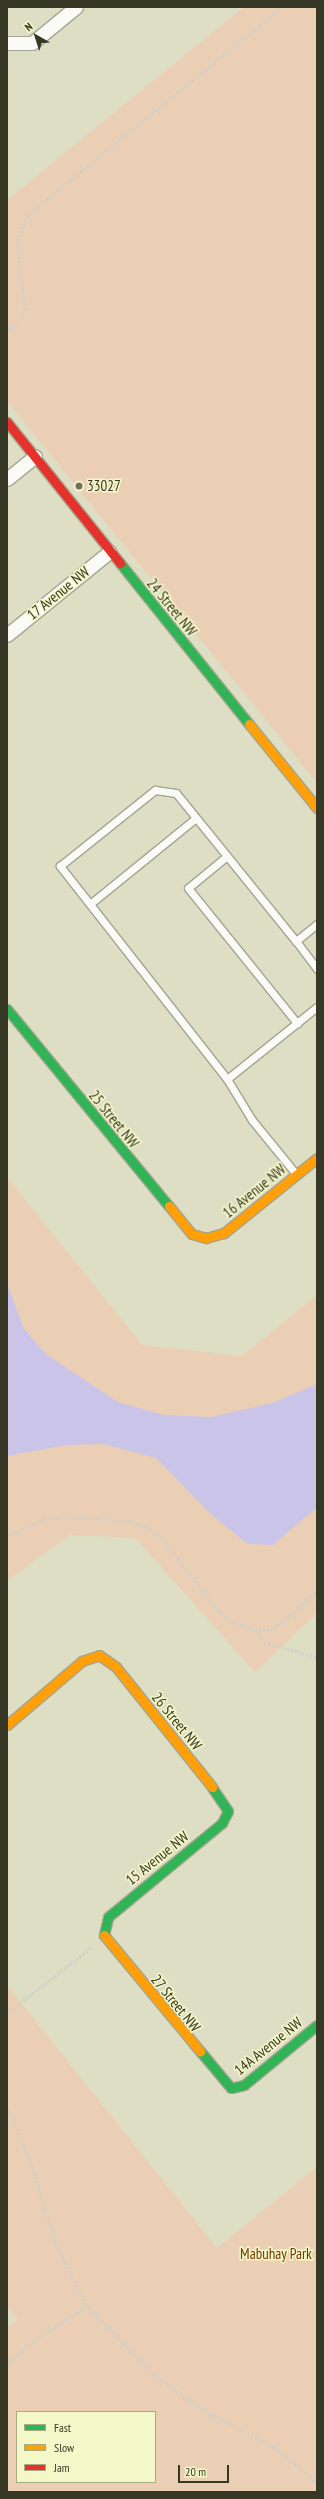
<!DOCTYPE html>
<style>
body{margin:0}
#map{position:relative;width:324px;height:2499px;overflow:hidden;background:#dddec4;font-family:"PT Sans Narrow",sans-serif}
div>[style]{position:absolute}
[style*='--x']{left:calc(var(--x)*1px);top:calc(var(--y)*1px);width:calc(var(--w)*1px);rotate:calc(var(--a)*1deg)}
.green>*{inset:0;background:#ebcfb4}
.water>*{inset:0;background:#c9c4e8}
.path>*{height:2.5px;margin-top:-1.25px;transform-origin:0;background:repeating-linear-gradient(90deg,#d0d0c8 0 2px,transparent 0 4px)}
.roads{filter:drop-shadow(1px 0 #a4a591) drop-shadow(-1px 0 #a4a591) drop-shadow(0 1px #a4a591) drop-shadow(0 -1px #a4a591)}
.lane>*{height:7px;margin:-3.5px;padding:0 3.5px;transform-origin:3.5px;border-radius:3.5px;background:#fafaf6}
.street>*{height:13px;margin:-6.5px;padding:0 6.5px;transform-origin:6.5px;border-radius:6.5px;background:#fafaf6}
.fast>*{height:9px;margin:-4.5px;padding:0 4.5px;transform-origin:4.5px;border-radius:4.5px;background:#30b455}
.slow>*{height:9px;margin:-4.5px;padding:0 4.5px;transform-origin:4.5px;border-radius:4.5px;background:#ff9f0a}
.jam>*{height:9px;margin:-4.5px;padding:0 4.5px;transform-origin:4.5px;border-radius:4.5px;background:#e5322d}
.dots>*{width:11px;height:11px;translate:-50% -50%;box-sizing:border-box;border:2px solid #f4f7c7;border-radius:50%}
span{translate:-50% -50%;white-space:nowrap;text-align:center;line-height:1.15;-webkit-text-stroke:3px #f4f7c7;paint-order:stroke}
.poi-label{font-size:15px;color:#373725}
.left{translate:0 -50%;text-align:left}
.street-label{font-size:15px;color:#373725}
.park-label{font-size:15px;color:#753504}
.frame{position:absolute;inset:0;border:8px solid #373725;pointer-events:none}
.legend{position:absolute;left:16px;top:2411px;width:140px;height:72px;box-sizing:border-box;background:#f4f7c7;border:1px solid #a8aa86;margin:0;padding:5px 7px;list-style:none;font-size:12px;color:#373725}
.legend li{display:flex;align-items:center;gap:8px;height:20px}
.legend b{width:20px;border:1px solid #a8aa86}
.north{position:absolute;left:16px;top:16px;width:40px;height:40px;-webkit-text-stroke:3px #f4f7c7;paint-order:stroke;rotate:321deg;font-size:11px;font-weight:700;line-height:16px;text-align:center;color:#373725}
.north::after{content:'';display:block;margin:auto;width:14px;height:18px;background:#373725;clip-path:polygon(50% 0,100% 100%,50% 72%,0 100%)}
.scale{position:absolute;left:178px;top:2465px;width:51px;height:18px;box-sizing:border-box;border:2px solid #373725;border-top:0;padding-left:5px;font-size:12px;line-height:14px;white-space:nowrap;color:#373725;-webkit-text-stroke:3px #f4f7c7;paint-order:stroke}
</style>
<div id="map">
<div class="green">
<i style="clip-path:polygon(244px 7px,317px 7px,317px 783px,7px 401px,7px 200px)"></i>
<i style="clip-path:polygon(7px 1177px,142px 1345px,242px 1356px,317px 1295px,317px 1613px,255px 1672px,135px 1538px,70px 1535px,7px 1581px)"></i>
<i style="clip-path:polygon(evenodd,7px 1985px,217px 2248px,317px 2167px,317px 2492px,7px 2492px,7px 2328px,18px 2319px,7px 2306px,7px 1985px,17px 2412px,155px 2412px,155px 2482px,17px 2482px,17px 2412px)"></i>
</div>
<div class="water">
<i style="clip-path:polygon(7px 1284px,24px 1329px,47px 1355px,118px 1402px,164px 1415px,211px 1417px,272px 1403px,317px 1384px,317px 1507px,273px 1545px,247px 1544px,212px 1515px,156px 1458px,103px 1444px,66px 1445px,7px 1456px)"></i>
</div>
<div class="path">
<i style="--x:7;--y:333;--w:29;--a:-52"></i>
<i style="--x:25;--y:310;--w:70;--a:-96.5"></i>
<i style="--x:17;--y:240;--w:27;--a:-66"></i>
<i style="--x:28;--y:215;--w:328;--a:-39.3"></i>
<i style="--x:7;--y:1536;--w:41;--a:-24.7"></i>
<i style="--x:44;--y:1519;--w:24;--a:-7"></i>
<i style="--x:68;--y:1516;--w:60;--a:4.8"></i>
<i style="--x:128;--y:1521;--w:22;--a:18"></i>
<i style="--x:149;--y:1528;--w:14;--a:34"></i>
<i style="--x:161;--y:1536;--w:93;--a:52.4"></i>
<i style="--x:218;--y:1610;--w:18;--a:41"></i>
<i style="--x:232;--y:1622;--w:20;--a:20"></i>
<i style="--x:251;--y:1629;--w:19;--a:3"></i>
<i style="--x:270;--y:1630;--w:17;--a:-31"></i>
<i style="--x:285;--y:1621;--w:45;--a:-44.1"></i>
<i style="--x:255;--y:1629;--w:16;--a:55"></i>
<i style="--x:264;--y:1642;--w:55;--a:15.8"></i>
<i style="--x:7;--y:2013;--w:108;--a:-37.8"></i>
<i style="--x:7;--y:2107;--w:60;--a:66.4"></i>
<i style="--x:31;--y:2162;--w:83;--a:73.1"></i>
<i style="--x:55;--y:2241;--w:72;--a:63.8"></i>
<i style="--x:87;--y:2306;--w:100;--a:45.4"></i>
<i style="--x:157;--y:2377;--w:62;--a:35.2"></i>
<i style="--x:208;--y:2413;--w:73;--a:26.9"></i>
<i style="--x:273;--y:2446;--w:57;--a:39.3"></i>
<i style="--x:7;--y:2365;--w:29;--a:-44"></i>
<i style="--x:28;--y:2345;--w:71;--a:-33.5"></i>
</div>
<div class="roads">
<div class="lane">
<i style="--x:227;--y:856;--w:50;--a:140.6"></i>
<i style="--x:188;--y:888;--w:174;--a:51.1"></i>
<i style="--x:90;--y:904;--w:136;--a:-39.1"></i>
<i style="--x:296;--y:941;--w:35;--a:53"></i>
<i style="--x:227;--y:1079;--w:115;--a:-38.7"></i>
<i style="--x:296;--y:1174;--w:70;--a:-129.2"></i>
<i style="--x:252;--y:1120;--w:48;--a:-121.4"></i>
<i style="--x:227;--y:1079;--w:271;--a:-128.1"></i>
<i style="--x:60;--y:866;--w:122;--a:-38.7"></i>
<i style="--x:155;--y:790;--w:21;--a:8"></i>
<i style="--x:176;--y:793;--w:191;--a:51"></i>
<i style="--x:296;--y:941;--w:27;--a:-39"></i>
</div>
<div class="street">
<i style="--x:7;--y:43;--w:25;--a:0"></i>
<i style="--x:32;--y:43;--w:57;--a:-39.3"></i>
<i style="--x:7;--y:479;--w:36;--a:-39"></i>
<i style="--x:7;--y:635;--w:132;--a:-39.1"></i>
</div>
<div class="fast">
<i style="--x:120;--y:563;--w:206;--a:51.3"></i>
<i style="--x:7;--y:1009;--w:255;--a:50.6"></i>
<i style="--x:104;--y:1935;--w:18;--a:-77"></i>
<i style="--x:108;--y:1917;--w:148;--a:-39.5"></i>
<i style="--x:222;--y:1823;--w:13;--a:-63"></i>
<i style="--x:228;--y:1811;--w:29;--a:-124"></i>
<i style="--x:200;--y:2051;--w:48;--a:50"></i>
<i style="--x:231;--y:2088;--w:13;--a:-13"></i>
<i style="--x:244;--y:2085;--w:94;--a:-39.4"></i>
</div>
<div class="slow">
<i style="--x:249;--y:724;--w:108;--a:51"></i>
<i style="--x:169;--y:1206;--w:36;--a:51"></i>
<i style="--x:192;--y:1234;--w:15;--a:16"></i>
<i style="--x:206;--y:1238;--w:19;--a:-16"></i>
<i style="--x:224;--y:1233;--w:119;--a:-38.9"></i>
<i style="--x:7;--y:1725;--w:99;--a:-40.5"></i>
<i style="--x:82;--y:1661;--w:18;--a:-19"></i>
<i style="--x:99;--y:1655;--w:21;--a:35"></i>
<i style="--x:116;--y:1667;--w:154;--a:51.3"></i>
<i style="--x:104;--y:1935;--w:151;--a:50.4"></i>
</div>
<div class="jam">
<i style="--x:7;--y:422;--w:181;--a:51.3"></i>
</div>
</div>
<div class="dots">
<i style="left:79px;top:486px;background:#71715d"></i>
</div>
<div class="poi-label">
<span class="left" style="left:87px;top:486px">33027</span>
</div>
<div class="street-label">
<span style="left:58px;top:593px;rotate:-39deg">17 Avenue NW</span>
<span style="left:172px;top:607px;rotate:51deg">24 Street NW</span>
<span style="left:114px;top:1119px;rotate:51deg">25 Street NW</span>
<span style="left:254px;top:1191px;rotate:-39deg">16 Avenue NW</span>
<span style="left:177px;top:1721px;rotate:51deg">26 Street NW</span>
<span style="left:157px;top:1858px;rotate:-39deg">15 Avenue NW</span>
<span style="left:176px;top:2003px;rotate:51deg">27 Street NW</span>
<span style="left:268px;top:2046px;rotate:-39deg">14A Avenue NW</span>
</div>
<div class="park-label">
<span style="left:276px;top:2254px">Mabuhay Park</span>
</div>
<div class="frame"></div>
<ul class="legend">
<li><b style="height:5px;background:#30b455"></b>Fast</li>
<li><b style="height:5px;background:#ff9f0a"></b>Slow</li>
<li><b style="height:5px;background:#e5322d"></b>Jam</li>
</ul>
<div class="north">N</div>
<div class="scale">20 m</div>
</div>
